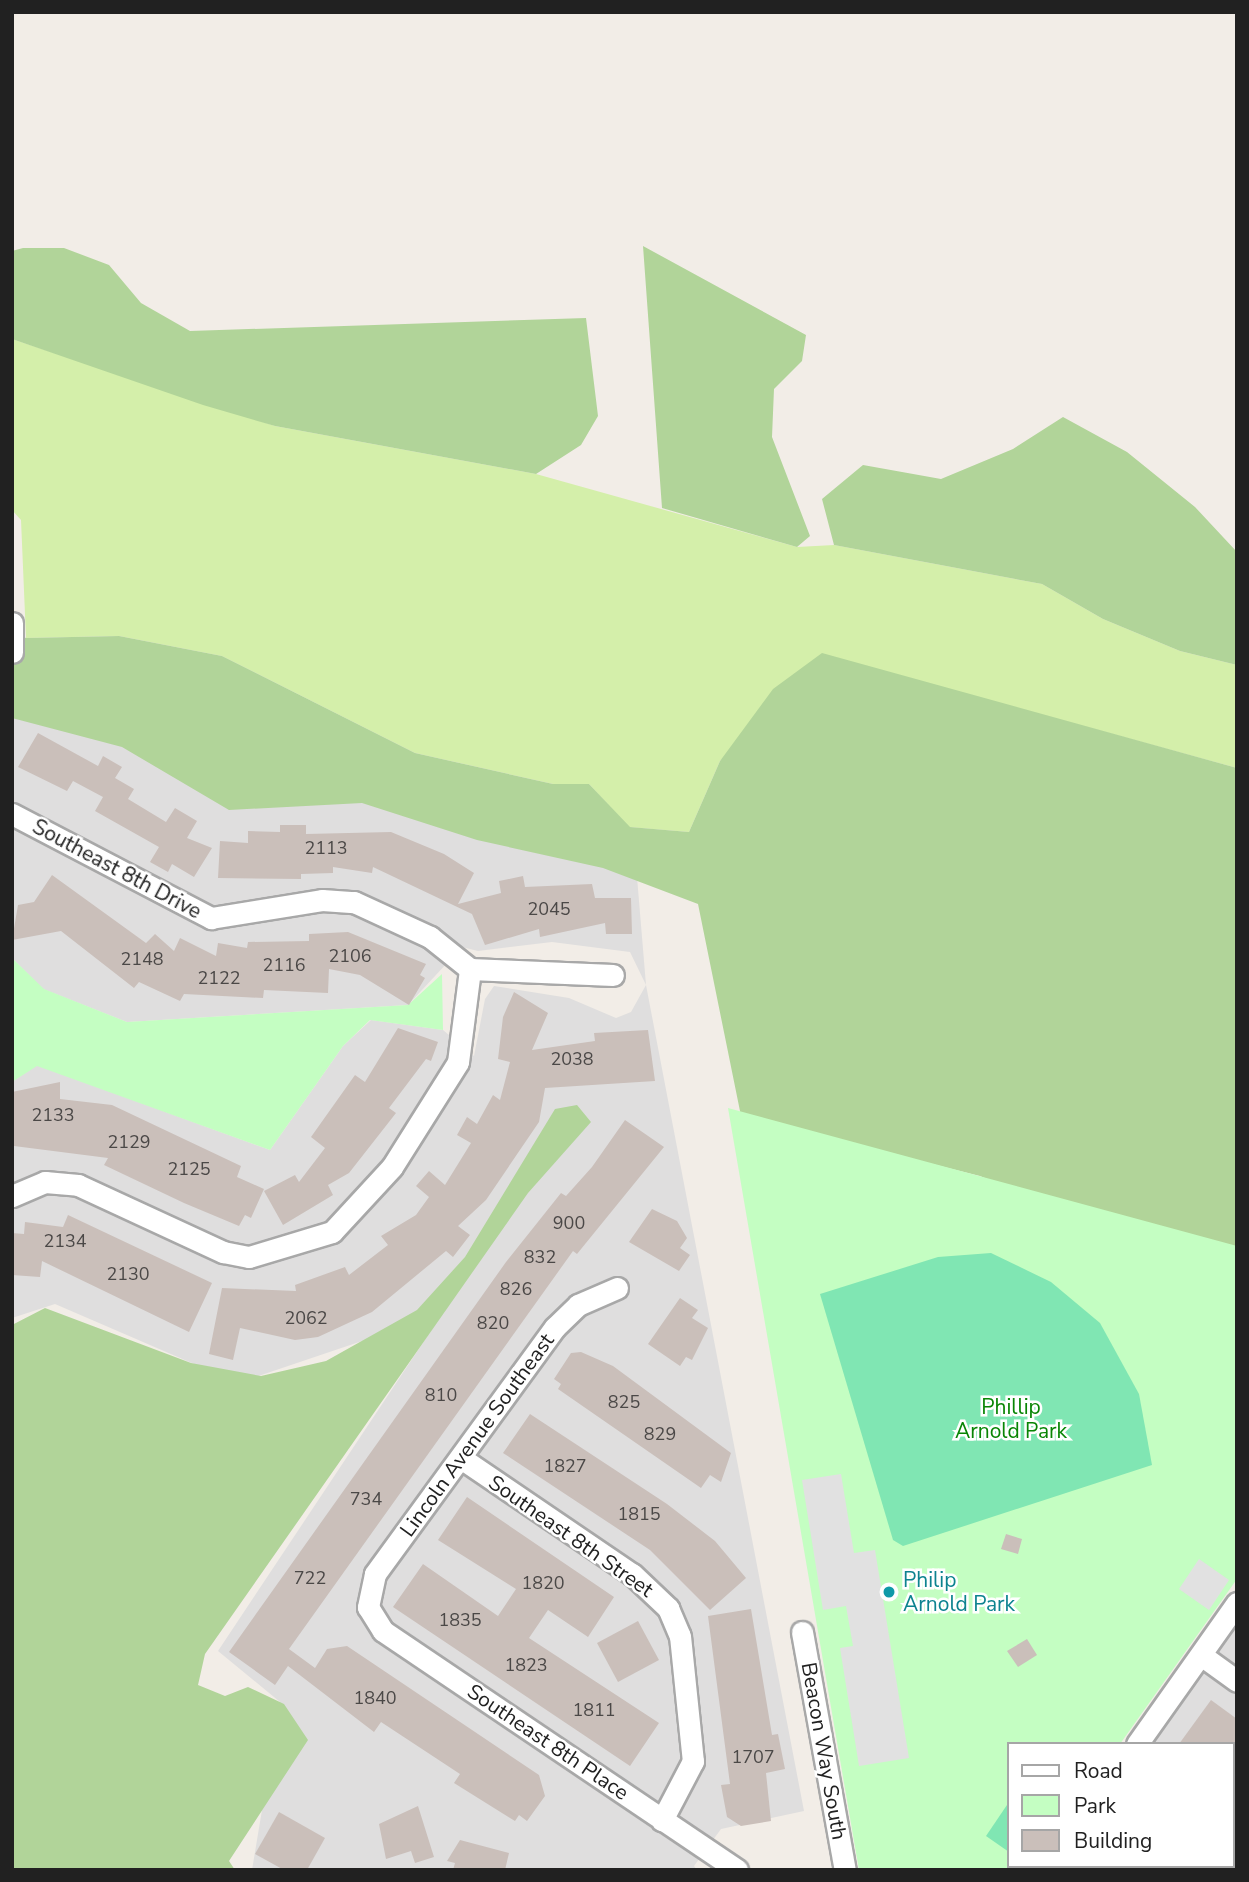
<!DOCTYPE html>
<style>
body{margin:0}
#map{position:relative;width:1249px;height:1882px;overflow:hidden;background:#f2ede7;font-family:"Nunito Sans",sans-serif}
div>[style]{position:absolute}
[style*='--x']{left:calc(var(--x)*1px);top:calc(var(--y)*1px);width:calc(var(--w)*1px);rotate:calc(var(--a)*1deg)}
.residential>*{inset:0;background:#dfdede}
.grass>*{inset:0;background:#d4efaa}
.forest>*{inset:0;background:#b1d499}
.park>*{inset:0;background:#c4fec2}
.pitch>*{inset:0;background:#80e6b3}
.parking>*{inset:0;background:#e1e1e1}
.building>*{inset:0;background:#cabfba}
.roads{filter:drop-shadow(2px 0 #a8a8a8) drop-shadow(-2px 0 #a8a8a8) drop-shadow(0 2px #a8a8a8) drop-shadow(0 -2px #a8a8a8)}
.street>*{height:21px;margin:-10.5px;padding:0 10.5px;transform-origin:10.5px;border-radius:10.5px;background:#fff}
.dots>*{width:19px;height:19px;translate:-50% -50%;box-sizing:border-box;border:4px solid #fff;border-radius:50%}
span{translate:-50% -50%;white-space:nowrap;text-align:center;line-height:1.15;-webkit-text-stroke:5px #fff;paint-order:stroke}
.number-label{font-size:18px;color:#4b4847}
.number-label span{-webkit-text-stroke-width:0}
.street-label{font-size:21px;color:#212121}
.park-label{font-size:21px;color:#088504}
.culture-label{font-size:21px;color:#0d838f}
.left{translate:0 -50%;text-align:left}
.frame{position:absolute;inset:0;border:14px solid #212121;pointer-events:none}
.legend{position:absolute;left:1007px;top:1742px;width:228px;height:126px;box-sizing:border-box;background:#fff;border:2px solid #a6a6a6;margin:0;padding:9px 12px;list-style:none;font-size:21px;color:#212121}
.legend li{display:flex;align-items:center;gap:14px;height:35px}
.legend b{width:35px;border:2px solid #a6a6a6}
</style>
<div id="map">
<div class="residential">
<i style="clip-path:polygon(12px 690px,637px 877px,646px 985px,804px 1811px,721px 1829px,694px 1866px,697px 1870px,252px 1870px,280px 1702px,218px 1651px,442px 1314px,238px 1383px,55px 1304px,12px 1318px,12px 1082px,37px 1065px,270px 1150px,343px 1046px,371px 1020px,443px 1030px,474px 1056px,485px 999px,494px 986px,569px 998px,616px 1018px,631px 1012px,646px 985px,630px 952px,552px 942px,478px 951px,462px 947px,408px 1005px,127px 1022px,43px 989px,12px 958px)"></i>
<i style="clip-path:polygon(1237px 1621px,1237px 1870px,1057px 1870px,1233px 1866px,1233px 1744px,1148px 1744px)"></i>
</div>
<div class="grass">
<i style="clip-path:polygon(12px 339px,275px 426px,536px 474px,797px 547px,834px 545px,1042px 584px,1103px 619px,1180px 651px,1237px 665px,1237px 768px,823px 655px,720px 761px,689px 832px,629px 827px,589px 784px,553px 784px,415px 753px,222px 656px,119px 636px,26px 638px,21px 520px,12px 510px)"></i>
</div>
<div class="forest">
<i style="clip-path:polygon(643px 246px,806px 335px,802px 361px,774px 389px,772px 437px,810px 536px,797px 547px,662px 508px)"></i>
<i style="clip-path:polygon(23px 248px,64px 248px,109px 265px,141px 303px,190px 331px,586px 318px,598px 416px,581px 445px,536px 474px,275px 426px,203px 405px,12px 339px,12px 251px)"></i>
<i style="clip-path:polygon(1063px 417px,1127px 452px,1195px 507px,1237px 552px,1237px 665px,1180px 651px,1103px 619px,1042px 584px,834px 545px,822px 499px,863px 465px,941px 479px,1013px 449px)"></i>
<i style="clip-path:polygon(12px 631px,26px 638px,119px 636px,222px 656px,415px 753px,553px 784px,589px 784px,630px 827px,689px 832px,720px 761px,773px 689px,822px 653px,1237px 768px,1237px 1285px,980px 1176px,741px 1116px,698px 904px,603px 868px,477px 840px,362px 803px,229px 810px,122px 747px,12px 718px)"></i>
<i style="clip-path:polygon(577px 1105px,591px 1122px,528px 1193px,205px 1654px,198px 1685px,225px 1696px,248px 1687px,284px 1704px,308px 1740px,229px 1861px,235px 1870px,12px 1870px,12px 1325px,45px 1308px,191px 1363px,261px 1376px,326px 1361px,417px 1310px,465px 1257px,555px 1109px)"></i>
</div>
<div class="park">
<i style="clip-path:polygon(12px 958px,44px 989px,127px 1022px,408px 1005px,442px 974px,443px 1030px,370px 1020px,343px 1046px,270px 1150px,37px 1066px,12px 1082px)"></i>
<i style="clip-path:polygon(728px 1108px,1237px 1246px,1237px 1579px,1120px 1744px,1009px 1744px,1009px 1866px,1031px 1870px,859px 1870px)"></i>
</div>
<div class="pitch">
<i style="clip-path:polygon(991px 1253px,1051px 1282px,1100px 1323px,1139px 1394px,1152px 1465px,903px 1546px,893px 1540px,820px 1294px,938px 1257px)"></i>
<i style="clip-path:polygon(1009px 1802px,1009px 1852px,986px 1836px)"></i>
</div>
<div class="parking">
<i style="clip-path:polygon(841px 1474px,854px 1553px,875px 1550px,909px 1758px,859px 1766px,840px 1648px,853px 1646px,846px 1606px,823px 1610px,802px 1480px)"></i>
<i style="clip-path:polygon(1199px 1559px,1229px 1580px,1209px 1610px,1179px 1589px)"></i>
</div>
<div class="building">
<i style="clip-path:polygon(38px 733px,98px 766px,103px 756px,122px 767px,115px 778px,134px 789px,128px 799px,166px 822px,175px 808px,197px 821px,187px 838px,212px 848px,194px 877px,172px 864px,168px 872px,150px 862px,159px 847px,95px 811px,103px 797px,73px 781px,67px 791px,18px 767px)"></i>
<i style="clip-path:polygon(280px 825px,306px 825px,306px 834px,391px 832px,444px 854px,474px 873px,458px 904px,501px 893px,499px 881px,523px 876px,525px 887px,592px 884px,595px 898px,631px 898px,632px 934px,606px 934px,605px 923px,540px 937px,539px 929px,485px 945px,472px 914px,373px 867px,372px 873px,333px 867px,333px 873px,301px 874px,301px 879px,218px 878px,220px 841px,248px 843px,248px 831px,280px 832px)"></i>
<i style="clip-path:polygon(52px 875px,146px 943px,155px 934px,174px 951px,180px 938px,216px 956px,218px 943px,247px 948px,248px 942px,309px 941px,309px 934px,348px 932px,426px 964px,420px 975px,425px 978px,409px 1005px,360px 975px,329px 969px,328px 993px,264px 990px,263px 998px,184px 994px,180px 1001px,139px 982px,134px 988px,61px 931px,12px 940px,18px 905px,34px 902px)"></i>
<i style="clip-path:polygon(514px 992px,548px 1013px,532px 1050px,595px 1041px,594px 1033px,648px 1030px,655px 1081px,545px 1088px,539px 1122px,486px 1200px,458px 1226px,470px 1235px,453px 1257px,446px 1251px,372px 1312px,318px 1337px,295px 1340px,240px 1328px,233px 1360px,209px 1354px,222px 1288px,296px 1291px,295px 1285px,345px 1267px,349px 1275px,388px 1245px,381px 1236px,416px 1215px,429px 1197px,416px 1186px,429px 1171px,445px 1185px,471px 1143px,457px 1135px,467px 1117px,477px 1124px,493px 1095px,500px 1100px,510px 1062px,498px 1059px,503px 1017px)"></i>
<i style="clip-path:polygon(398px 1028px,438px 1042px,431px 1061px,426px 1059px,389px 1108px,396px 1113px,349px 1173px,328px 1185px,333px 1195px,283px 1225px,264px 1191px,295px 1175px,299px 1182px,325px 1148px,311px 1137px,355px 1075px,365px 1082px)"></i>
<i style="clip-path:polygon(60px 1082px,60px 1099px,112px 1105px,241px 1166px,237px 1177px,264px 1189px,251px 1218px,245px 1215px,239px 1226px,184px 1203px,104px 1165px,108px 1158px,14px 1146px,12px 1092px)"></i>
<i style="clip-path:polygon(625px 1120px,664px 1147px,577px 1254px,573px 1251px,289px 1649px,315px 1668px,327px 1649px,347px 1646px,539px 1775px,545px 1796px,527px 1821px,519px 1815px,515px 1821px,454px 1783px,460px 1774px,381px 1722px,374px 1732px,288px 1666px,275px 1685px,229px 1652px,506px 1262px,561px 1193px,566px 1196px,592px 1167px)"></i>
<i style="clip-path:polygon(652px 1209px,677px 1221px,687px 1238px,680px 1248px,690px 1255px,679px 1271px,629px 1242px)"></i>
<i style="clip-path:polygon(68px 1215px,212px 1283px,189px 1332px,42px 1261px,40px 1277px,12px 1275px,12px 1233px,24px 1234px,25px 1222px,63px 1227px)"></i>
<i style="clip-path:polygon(680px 1298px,698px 1310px,692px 1318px,708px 1328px,692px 1360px,686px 1357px,680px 1366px,648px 1344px)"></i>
<i style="clip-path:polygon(581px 1352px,613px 1366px,731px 1453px,721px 1482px,710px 1475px,701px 1488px,558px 1389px,561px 1384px,554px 1379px,571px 1353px)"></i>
<i style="clip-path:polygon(530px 1414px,667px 1504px,715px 1541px,746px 1578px,710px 1610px,650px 1550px,503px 1453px)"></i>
<i style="clip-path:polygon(467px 1497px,614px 1597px,588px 1637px,548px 1610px,529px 1638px,659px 1723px,630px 1766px,393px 1607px,423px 1564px,498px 1616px,516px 1589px,438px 1540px)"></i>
<i style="clip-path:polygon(1006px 1534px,1022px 1539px,1018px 1554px,1001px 1549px)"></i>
<i style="clip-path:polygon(751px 1609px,772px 1735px,778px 1734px,785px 1769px,766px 1773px,771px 1821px,741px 1826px,727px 1817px,721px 1785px,730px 1784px,708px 1616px)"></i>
<i style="clip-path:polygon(638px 1621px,659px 1660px,618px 1682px,597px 1643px)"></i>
<i style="clip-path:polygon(1027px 1639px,1037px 1655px,1018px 1667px,1007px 1651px)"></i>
<i style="clip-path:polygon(1211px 1700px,1237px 1719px,1237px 1744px,1179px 1744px)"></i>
<i style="clip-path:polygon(418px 1806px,434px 1857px,415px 1863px,411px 1851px,386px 1859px,379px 1824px)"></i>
<i style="clip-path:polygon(279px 1812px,325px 1838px,307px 1870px,284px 1870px,255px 1854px)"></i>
<i style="clip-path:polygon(460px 1840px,509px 1853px,505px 1870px,453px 1870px,455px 1863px,447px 1861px)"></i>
</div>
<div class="roads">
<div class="street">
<i style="--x:12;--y:623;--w:29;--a:90"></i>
<i style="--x:12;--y:814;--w:225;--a:27.6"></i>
<i style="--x:211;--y:918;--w:112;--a:-9.2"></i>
<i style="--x:322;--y:900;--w:32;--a:4"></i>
<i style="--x:354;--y:902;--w:84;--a:24.7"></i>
<i style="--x:430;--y:937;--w:51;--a:38.7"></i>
<i style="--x:470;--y:969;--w:143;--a:2.4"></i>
<i style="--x:12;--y:1196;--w:36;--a:-23"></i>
<i style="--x:45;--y:1182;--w:33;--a:5"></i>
<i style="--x:78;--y:1185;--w:160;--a:24.8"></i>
<i style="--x:223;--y:1252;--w:26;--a:11"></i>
<i style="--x:249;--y:1257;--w:87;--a:-16.8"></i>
<i style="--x:332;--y:1232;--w:88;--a:-47.3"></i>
<i style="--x:392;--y:1167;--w:124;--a:-57.8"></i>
<i style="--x:458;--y:1062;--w:94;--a:-82.6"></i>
<i style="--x:617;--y:1288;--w:43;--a:156.4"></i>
<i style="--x:578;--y:1305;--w:32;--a:136"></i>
<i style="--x:555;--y:1327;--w:306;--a:126.1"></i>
<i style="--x:375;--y:1574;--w:34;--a:102"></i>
<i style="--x:368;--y:1607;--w:28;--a:58"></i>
<i style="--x:383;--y:1631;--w:427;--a:34"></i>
<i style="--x:461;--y:1458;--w:207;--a:34.2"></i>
<i style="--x:632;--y:1574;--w:50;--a:43.4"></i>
<i style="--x:668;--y:1608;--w:30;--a:67"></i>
<i style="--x:680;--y:1636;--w:126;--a:84.1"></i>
<i style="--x:693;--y:1761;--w:67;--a:117.7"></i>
<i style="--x:802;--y:1632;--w:242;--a:79.8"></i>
<i style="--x:1201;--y:1655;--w:44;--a:35.8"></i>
<i style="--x:1137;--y:1744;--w:173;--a:-54.7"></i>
<i style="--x:1046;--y:1870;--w:4;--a:-63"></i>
</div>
</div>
<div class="dots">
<i style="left:889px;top:1592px;background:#0f9aa8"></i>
</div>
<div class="number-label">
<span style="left:326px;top:848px">2113</span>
<span style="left:549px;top:909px">2045</span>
<span style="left:350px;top:956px">2106</span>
<span style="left:142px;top:959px">2148</span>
<span style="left:284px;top:965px">2116</span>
<span style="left:219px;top:978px">2122</span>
<span style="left:572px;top:1059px">2038</span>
<span style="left:53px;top:1115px">2133</span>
<span style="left:129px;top:1142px">2129</span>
<span style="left:189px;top:1169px">2125</span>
<span style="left:569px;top:1223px">900</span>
<span style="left:65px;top:1241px">2134</span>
<span style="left:540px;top:1257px">832</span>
<span style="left:128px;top:1274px">2130</span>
<span style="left:516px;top:1289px">826</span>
<span style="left:306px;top:1318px">2062</span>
<span style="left:493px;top:1323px">820</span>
<span style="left:441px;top:1395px">810</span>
<span style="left:624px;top:1402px">825</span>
<span style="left:660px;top:1434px">829</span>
<span style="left:565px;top:1466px">1827</span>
<span style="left:366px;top:1499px">734</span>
<span style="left:639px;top:1514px">1815</span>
<span style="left:310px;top:1578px">722</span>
<span style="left:543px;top:1583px">1820</span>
<span style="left:460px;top:1620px">1835</span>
<span style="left:526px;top:1665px">1823</span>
<span style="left:375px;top:1698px">1840</span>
<span style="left:594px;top:1710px">1811</span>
<span style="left:753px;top:1757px">1707</span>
</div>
<div class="street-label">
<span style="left:117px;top:869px;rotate:28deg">Southeast 8th Drive</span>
<span style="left:477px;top:1435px;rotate:-54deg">Lincoln Avenue Southeast</span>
<span style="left:571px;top:1536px;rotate:35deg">Southeast 8th Street</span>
<span style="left:548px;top:1742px;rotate:34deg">Southeast 8th Place</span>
<span style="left:824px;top:1751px;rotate:80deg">Beacon Way South</span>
</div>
<div class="park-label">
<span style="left:1011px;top:1419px">Phillip<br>Arnold Park</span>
</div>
<div class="culture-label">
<span class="left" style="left:903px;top:1592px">Philip<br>Arnold Park</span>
</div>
<div class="frame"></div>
<ul class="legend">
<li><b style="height:9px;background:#fff"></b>Road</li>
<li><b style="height:19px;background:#c4fec2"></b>Park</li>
<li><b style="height:19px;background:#cabfba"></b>Building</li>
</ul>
</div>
